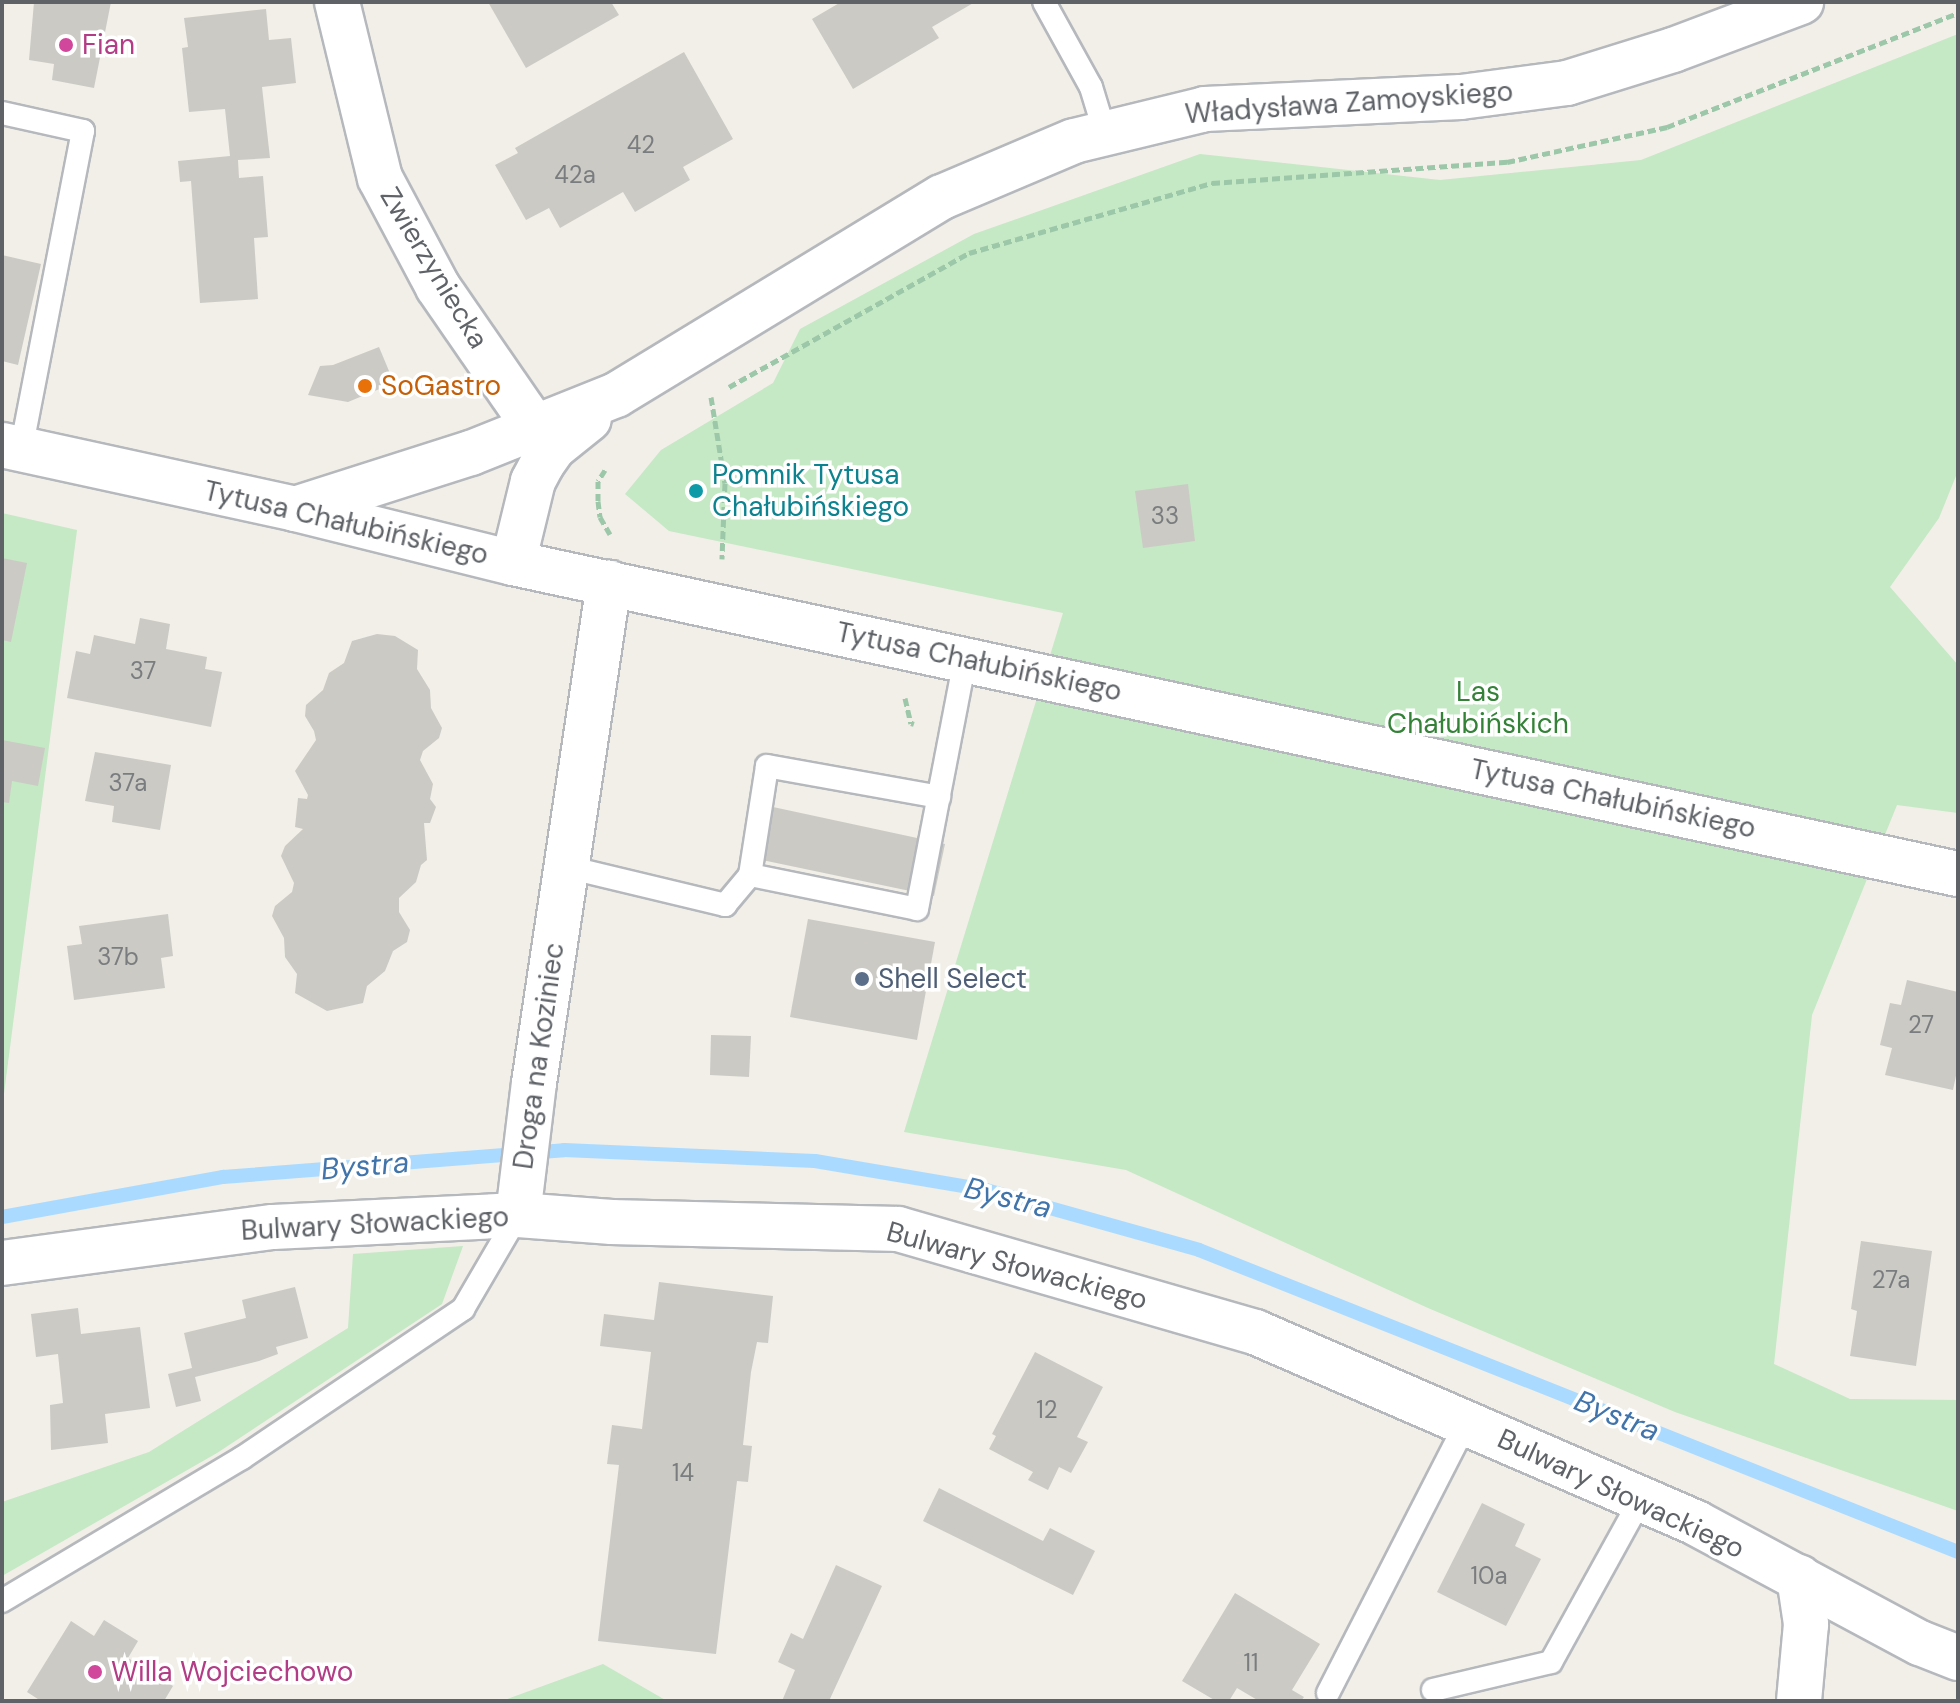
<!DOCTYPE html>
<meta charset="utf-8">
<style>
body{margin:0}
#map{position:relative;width:1960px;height:1703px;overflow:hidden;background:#f1efe8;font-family:"DM Sans",sans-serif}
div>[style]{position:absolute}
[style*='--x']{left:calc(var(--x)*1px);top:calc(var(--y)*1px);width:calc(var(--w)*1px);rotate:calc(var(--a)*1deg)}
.green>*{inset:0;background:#c5e8c5}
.stream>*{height:14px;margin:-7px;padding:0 7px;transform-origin:7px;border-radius:7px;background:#aadaff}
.building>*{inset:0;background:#cccac5}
.path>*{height:5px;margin-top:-2.5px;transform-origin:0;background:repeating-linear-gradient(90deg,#9cc7a9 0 8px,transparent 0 12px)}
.roads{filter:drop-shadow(2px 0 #b5b8bc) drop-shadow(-2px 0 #b5b8bc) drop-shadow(0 2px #b5b8bc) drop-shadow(0 -2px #b5b8bc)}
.lane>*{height:22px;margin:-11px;padding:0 11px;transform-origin:11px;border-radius:11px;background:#fff}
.street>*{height:44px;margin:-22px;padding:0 22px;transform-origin:22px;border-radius:22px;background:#fff}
.secondary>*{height:44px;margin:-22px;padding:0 22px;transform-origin:22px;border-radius:22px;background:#fff}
.dots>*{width:22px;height:22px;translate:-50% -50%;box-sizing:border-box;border:4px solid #fff;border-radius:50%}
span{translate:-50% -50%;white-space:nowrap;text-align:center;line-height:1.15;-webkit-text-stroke:7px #fff;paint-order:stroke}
.number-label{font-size:24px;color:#7a7d7f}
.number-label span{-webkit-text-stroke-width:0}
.hotel-label{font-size:28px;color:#b23c85}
.left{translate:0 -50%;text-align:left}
.street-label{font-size:28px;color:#5f6368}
.food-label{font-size:28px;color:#c56008}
.culture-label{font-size:28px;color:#0d838f}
.park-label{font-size:28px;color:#348238}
.service-label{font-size:28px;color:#4e5e75}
.water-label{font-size:30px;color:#4174aa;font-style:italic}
.frame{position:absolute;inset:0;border:4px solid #5f6368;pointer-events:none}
</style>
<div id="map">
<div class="green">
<i style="clip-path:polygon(1958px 34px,1958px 471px,1939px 518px,1890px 587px,1958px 665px,1958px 813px,1897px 805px,1812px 1015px,1774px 1364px,1850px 1399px,1958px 1400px,1958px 1511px,1675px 1412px,1428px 1308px,1126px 1170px,904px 1132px,1063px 613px,669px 531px,625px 494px,661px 450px,773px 383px,800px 329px,974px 234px,1200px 154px,1440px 180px,1641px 160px)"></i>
<i style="clip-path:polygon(2px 513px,77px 530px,2px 1109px)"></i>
<i style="clip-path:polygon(463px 1246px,442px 1304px,217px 1453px,2px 1576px,2px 1502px,149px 1452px,348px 1328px,353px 1254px)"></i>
<i style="clip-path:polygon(603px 1664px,667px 1701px,502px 1701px)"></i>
</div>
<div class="stream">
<i style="--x:2;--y:1217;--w:225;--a:-10.3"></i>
<i style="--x:223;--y:1177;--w:342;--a:-4.5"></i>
<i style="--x:564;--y:1150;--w:251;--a:2.5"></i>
<i style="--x:815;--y:1161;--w:173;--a:9.6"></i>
<i style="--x:986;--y:1190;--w:221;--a:15.7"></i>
<i style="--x:1199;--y:1250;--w:817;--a:21.7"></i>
</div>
<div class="building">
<i style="clip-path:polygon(34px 2px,111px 2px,94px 88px,52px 80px,54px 64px,29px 60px)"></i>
<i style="clip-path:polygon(488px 2px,611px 2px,619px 15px,526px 68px)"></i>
<i style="clip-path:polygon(841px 2px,975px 2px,932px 27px,939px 38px,853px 89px,812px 19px)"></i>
<i style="clip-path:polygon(266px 9px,269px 40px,291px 38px,296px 83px,262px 87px,270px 158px,238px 160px,239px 178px,263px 176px,268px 237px,254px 238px,258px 299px,200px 303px,191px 181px,180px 182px,178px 161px,230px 156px,225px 109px,189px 112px,182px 48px,188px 47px,184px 18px)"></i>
<i style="clip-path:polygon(684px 52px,733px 139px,683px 167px,690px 180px,635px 212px,623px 192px,560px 228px,549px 208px,526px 220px,495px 165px,518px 153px,515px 148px)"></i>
<i style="clip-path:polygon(2px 255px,41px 264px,18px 365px,2px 361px)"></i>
<i style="clip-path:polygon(379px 347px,394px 383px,348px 402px,308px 395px,320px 366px,333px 365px)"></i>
<i style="clip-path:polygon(1188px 484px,1195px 541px,1143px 548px,1135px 491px)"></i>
<i style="clip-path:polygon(2px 558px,27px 563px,11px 642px,2px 640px)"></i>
<i style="clip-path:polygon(140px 618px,170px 624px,166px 649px,207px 657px,205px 669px,222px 672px,211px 727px,67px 698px,76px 651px,90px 654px,94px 635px,135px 644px)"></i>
<i style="clip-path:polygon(377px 634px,395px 636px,418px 650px,417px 669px,430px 690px,431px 708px,442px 728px,439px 738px,423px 751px,420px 760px,433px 784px,430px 799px,436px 807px,430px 823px,424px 823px,427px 860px,421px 865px,416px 882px,399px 898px,399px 912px,410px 930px,407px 942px,393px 951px,385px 971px,367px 986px,363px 1003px,327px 1011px,295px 993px,297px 974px,285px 957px,284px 938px,272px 916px,275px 906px,292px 892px,294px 883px,281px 856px,285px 846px,303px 829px,295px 827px,298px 798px,307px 799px,308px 795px,295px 771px,316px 740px,314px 731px,305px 716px,306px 705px,323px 690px,329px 673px,344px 663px,352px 641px)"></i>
<i style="clip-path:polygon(2px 740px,45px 748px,38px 786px,12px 781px,9px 803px,2px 802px)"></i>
<i style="clip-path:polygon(95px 752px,171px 765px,160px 830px,112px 822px,114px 806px,85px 801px)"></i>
<i style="clip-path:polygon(773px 807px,945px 844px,934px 896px,762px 860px)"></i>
<i style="clip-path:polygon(168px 914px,173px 956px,161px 958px,165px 988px,74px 1000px,67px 946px,82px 944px,79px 926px)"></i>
<i style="clip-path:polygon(808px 919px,935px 942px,917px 1040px,790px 1017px)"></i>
<i style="clip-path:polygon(1907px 980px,1958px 992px,1958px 1066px,1953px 1090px,1885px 1075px,1892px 1048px,1880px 1045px,1890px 1003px,1901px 1005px)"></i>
<i style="clip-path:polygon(711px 1035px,751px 1036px,749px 1077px,710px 1075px)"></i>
<i style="clip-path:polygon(1861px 1241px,1932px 1251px,1916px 1366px,1850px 1356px,1857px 1311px,1851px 1309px)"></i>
<i style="clip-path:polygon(659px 1282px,773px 1296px,768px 1343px,757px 1342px,751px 1372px,743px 1445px,752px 1446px,748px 1482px,737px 1481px,716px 1654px,598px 1641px,619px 1465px,607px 1464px,612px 1425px,642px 1429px,651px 1352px,600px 1346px,604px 1314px,654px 1320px)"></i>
<i style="clip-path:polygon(295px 1287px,308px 1338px,276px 1347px,278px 1354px,259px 1361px,195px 1377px,201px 1401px,176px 1407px,168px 1374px,192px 1368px,184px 1333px,246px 1318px,242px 1300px)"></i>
<i style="clip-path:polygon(78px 1308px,81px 1334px,140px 1327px,150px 1408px,105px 1414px,108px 1443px,51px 1450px,50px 1405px,63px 1403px,58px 1354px,36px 1357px,31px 1314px)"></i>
<i style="clip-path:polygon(1035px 1352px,1103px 1387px,1077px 1437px,1088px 1442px,1071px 1473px,1059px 1467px,1048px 1490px,1028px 1480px,1033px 1472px,989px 1449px,996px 1436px,992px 1434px)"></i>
<i style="clip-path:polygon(939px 1488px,1043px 1541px,1050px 1528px,1095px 1551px,1073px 1595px,923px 1521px)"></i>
<i style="clip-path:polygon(1482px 1503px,1525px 1524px,1515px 1546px,1541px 1559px,1506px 1626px,1437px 1592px)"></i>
<i style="clip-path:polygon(836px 1565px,882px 1586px,829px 1701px,782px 1701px,795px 1670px,778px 1662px,791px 1633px,803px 1639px)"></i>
<i style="clip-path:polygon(1235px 1593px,1320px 1644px,1292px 1690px,1304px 1697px,1301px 1701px,1259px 1701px,1237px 1688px,1229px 1701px,1216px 1701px,1182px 1681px)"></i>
<i style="clip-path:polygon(104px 1620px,138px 1641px,128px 1658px,173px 1686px,164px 1701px,41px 1701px,27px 1692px,71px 1621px,94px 1636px)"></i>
</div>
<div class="path">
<i style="--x:729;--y:387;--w:275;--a:-29.2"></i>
<i style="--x:969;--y:253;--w:253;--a:-16.1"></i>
<i style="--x:1212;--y:183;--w:296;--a:-4.1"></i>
<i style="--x:1507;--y:162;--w:164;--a:-12.3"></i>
<i style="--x:1667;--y:127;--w:313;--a:-21.4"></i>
<i style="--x:711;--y:397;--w:87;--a:80.8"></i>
<i style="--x:725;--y:483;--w:76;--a:92.3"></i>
<i style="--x:605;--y:470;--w:13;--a:122"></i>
<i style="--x:598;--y:481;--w:20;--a:90"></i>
<i style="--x:598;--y:501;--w:16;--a:83"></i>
<i style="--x:600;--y:517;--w:20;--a:60"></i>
<i style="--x:905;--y:698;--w:26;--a:77"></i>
<i style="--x:911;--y:723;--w:3;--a:18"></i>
</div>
<div class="roads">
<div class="lane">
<i style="--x:1044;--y:2;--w:97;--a:61.1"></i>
<i style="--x:1091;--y:87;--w:48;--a:73.1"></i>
<i style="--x:2;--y:113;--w:83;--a:12.5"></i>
<i style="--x:83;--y:131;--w:324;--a:101"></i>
<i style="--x:567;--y:867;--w:163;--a:13.5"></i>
<i style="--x:725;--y:905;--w:39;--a:-50"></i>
<i style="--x:750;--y:875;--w:110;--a:-81.1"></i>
<i style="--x:767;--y:766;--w:175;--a:10.2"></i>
<i style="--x:750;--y:875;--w:170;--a:11.5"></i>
<i style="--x:917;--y:909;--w:255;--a:-79.1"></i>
<i style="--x:2;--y:1601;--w:279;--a:-30.8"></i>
<i style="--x:242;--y:1458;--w:267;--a:-34"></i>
<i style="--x:463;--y:1309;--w:109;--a:-59.7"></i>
<i style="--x:1433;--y:1690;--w:121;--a:-13.3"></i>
<i style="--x:1551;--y:1662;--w:186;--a:-61.1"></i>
<i style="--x:1328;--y:1693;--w:303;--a:-62.9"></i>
</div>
<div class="street">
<i style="--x:337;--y:2;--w:181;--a:76.3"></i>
<i style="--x:380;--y:178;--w:123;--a:62"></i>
<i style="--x:438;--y:287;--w:173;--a:55.4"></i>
<i style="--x:518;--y:1215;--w:133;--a:-83.1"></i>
<i style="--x:534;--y:1083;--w:506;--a:-81.47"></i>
<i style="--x:2;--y:1263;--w:273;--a:-7.6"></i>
<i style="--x:273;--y:1227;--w:245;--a:-2.8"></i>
<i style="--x:518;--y:1215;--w:94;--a:4.3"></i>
<i style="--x:612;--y:1222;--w:286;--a:1.4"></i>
<i style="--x:898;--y:1229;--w:372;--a:16.1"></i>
<i style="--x:1255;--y:1332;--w:481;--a:23.4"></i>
<i style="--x:1696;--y:1523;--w:254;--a:28.2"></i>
<i style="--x:1920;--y:1643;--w:41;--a:21.5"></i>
<i style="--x:1799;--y:1577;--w:48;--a:81.5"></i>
<i style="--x:1806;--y:1624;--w:77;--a:95.2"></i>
</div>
<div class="secondary">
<i style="--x:2;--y:445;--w:300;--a:12.3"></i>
<i style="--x:295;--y:509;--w:225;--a:13.9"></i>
<i style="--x:513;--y:563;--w:1478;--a:12.15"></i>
<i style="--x:295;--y:509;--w:185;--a:-17.7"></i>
<i style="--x:471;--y:453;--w:156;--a:-21.8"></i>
<i style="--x:616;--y:395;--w:381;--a:-31.3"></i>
<i style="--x:942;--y:197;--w:143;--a:-23"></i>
<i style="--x:1074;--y:141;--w:135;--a:-13.7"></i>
<i style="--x:1205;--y:109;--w:256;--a:-2.7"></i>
<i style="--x:1461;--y:97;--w:107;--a:-7.5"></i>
<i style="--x:1567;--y:83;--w:111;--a:-17.3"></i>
<i style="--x:1673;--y:50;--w:137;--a:-20.6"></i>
<i style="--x:513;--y:563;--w:84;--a:-76.3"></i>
<i style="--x:533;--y:481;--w:19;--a:-62"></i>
<i style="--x:542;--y:464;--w:19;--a:-55"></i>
<i style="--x:553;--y:448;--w:46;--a:-38.9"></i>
</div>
</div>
<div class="dots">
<i style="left:66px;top:45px;background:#d1479c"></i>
<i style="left:365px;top:386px;background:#e8710a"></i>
<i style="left:696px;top:491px;background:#0f9aa8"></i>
<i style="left:862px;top:979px;background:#5c6f8a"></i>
<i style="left:95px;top:1672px;background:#d1479c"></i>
</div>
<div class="number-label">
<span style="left:641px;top:145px">42</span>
<span style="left:575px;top:175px">42a</span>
<span style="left:1165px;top:516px">33</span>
<span style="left:143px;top:671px">37</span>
<span style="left:128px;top:783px">37a</span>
<span style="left:118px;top:957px">37b</span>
<span style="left:1921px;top:1025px">27</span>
<span style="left:1891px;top:1280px">27a</span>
<span style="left:1047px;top:1410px">12</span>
<span style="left:683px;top:1473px">14</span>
<span style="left:1489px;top:1576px">10a</span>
<span style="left:1251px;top:1663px">11</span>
</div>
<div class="hotel-label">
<span class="left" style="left:82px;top:45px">Fian</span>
<span class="left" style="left:111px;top:1672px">Willa Wojciechowo</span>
</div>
<div class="street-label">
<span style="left:1349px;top:103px;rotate:-4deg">Władysława Zamoyskiego</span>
<span style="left:434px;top:268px;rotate:59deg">Zwierzyniecka</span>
<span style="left:346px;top:523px;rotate:13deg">Tytusa Chałubińskiego</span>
<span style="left:979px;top:662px;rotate:12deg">Tytusa Chałubińskiego</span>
<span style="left:1613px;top:799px;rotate:12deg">Tytusa Chałubińskiego</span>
<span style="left:539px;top:1056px;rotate:-82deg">Droga na Koziniec</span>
<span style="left:375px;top:1224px;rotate:-3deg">Bulwary Słowackiego</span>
<span style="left:1017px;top:1266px;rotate:15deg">Bulwary Słowackiego</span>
<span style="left:1621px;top:1494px;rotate:25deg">Bulwary Słowackiego</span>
</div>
<div class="food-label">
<span class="left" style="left:381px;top:386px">SoGastro</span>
</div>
<div class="culture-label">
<span class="left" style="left:712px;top:491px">Pomnik Tytusa<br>Chałubińskiego</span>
</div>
<div class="park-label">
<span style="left:1478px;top:708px">Las<br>Chałubińskich</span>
</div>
<div class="service-label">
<span class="left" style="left:878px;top:979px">Shell Select</span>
</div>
<div class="water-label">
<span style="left:365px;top:1166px;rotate:-5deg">Bystra</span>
<span style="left:1008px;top:1198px;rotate:14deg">Bystra</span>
<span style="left:1617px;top:1416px;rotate:22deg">Bystra</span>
</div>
<div class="frame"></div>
</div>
